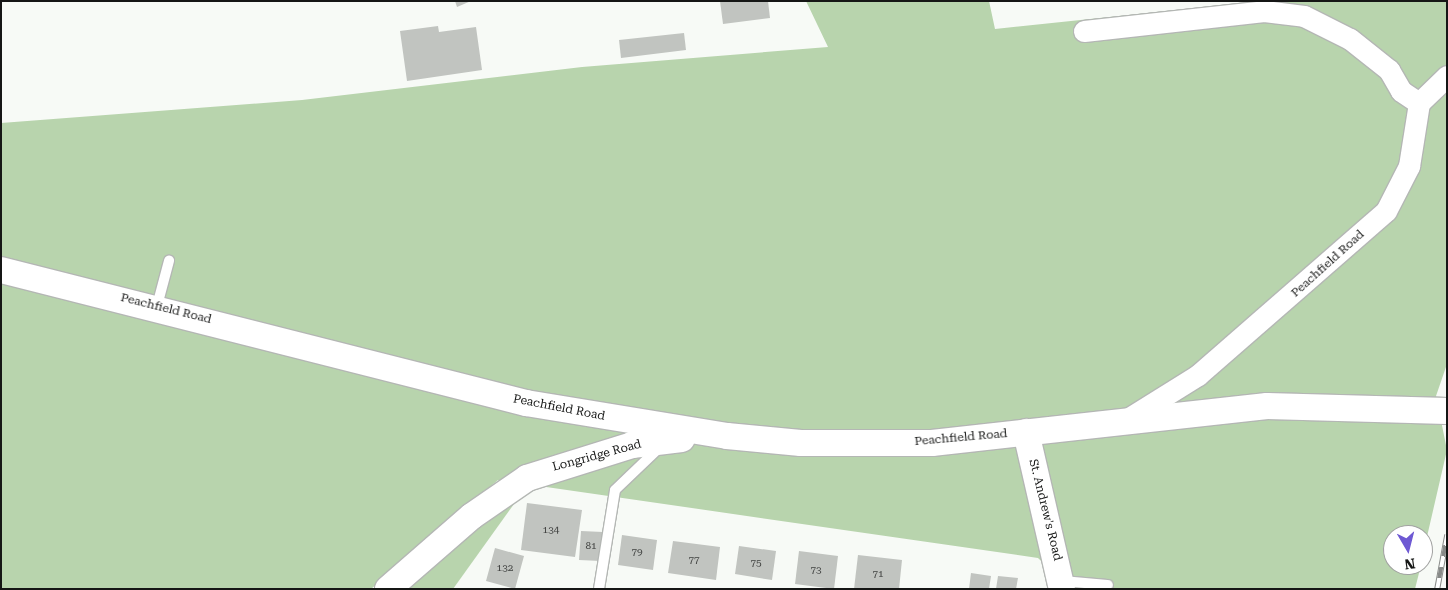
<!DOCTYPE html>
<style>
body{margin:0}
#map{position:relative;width:1448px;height:590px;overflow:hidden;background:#f7faf6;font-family:"Roboto Serif",serif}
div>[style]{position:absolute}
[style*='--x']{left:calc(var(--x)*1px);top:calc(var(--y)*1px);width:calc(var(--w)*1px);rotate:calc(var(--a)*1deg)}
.green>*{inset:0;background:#b8d4ad}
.building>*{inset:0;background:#c1c4c0}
.roads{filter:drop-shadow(1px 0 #b4b7b4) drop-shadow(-1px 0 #b4b7b4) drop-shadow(0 1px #b4b7b4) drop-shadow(0 -1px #b4b7b4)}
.service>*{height:10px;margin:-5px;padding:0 5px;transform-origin:5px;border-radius:5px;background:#fff}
.minor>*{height:21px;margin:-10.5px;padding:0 10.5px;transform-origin:10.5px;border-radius:10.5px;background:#fff}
.tertiary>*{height:26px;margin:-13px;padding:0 13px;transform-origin:13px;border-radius:13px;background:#fff}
.rail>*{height:5.5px;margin-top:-2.75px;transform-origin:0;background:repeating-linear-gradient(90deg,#fff 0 11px,#888a88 0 22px);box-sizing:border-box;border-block:1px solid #888a88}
span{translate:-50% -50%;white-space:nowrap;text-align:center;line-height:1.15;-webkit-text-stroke:4px #fff;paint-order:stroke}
.number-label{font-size:10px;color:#404240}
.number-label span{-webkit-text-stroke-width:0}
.street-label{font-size:12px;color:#151615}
.frame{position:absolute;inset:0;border:2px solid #151615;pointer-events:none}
.north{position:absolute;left:1383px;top:525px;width:50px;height:50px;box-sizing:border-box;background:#fff;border:1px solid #a1a2a1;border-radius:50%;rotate:172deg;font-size:14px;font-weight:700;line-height:20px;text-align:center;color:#151615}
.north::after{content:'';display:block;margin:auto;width:18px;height:22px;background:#6e59d3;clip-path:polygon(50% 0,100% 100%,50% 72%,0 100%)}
</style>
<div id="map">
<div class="green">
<i style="clip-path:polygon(806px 1px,989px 1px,995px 29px,1262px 1px,1447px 1px,1447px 364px,1436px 396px,1447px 450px,1423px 554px,1423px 535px,1393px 535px,1393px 565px,1421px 565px,1415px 589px,1070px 589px,1038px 558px,498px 480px,371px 589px,1px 589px,1px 123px,302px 100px,582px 67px,828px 47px)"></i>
<i style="clip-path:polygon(519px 497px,453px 589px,404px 589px,447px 549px)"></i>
</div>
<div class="building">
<i style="clip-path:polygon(455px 1px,471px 1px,457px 7px)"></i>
<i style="clip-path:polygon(720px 1px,768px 1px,770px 18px,723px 24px)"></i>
<i style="clip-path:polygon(438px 26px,439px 32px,476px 27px,482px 70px,407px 81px,400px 31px)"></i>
<i style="clip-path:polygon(684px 33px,686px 50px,621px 58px,619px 40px)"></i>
<i style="clip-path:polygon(527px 503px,582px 510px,575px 557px,521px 550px)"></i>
<i style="clip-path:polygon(581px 531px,603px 532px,601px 561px,579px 560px)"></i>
<i style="clip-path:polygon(622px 535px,657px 540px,653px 570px,618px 565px)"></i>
<i style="clip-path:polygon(673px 541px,720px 547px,716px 580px,668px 573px)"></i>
<i style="clip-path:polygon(739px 546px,776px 551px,772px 580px,735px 574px)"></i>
<i style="clip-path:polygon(495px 548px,524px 556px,515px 589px,486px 581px)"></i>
<i style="clip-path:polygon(799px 551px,838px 556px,834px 589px,795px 584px)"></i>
<i style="clip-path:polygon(858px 555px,902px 560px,899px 589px,854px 589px)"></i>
<i style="clip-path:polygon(971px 573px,991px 576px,989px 589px,969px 589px)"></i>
<i style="clip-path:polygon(998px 576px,1018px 578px,1016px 589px,996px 589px)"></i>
</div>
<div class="roads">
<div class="service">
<i style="--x:157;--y:306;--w:47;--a:-75.1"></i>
<i style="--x:1062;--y:581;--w:46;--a:5"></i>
<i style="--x:599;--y:589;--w:100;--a:-80.8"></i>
<i style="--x:615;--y:490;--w:62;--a:-43.7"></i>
</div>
<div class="minor">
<i style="--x:1084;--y:31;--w:181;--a:-6.3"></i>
<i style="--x:1264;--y:11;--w:40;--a:7.1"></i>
<i style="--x:1304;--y:16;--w:51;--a:26.6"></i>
<i style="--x:1350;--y:39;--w:50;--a:38.5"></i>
<i style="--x:1389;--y:70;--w:24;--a:60"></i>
<i style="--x:1401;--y:91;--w:22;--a:34"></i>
<i style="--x:1129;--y:418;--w:81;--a:-31.9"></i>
<i style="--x:1198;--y:375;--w:249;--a:-41.1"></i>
<i style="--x:1386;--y:211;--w:51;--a:-62.9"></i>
<i style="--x:1409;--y:166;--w:64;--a:-81"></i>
<i style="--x:1419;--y:103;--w:39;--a:-44"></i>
</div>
<div class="tertiary">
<i style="--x:1;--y:270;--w:542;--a:14.22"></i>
<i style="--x:526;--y:403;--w:204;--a:9.3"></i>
<i style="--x:727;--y:436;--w:74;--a:5.4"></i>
<i style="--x:801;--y:443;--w:131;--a:0"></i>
<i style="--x:932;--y:443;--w:337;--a:-6.3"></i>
<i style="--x:1267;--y:406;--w:180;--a:1.6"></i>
<i style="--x:1026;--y:432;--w:161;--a:77.1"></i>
<i style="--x:388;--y:589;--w:111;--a:-41"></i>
<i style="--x:472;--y:516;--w:67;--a:-34.6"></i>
<i style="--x:527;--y:478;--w:110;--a:-17.4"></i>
<i style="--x:632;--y:445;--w:50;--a:-6.8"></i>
</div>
</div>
<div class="rail">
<i style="--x:1437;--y:589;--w:55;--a:-79.5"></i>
</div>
<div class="number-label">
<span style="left:551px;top:530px">134</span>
<span style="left:591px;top:546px">81</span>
<span style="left:637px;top:552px">79</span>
<span style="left:694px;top:560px">77</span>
<span style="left:756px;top:563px">75</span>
<span style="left:505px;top:568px">132</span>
<span style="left:816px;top:570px">73</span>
<span style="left:878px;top:574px">71</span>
</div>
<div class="street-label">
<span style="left:1328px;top:264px;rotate:-42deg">Peachfield Road</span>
<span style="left:166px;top:309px;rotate:14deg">Peachfield Road</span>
<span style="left:559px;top:408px;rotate:11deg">Peachfield Road</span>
<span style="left:961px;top:438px;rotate:-5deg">Peachfield Road</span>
<span style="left:597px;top:456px;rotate:-15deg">Longridge Road</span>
<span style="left:1045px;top:510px;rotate:76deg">St. Andrew's Road</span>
</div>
<div class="frame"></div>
<div class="north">N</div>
</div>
